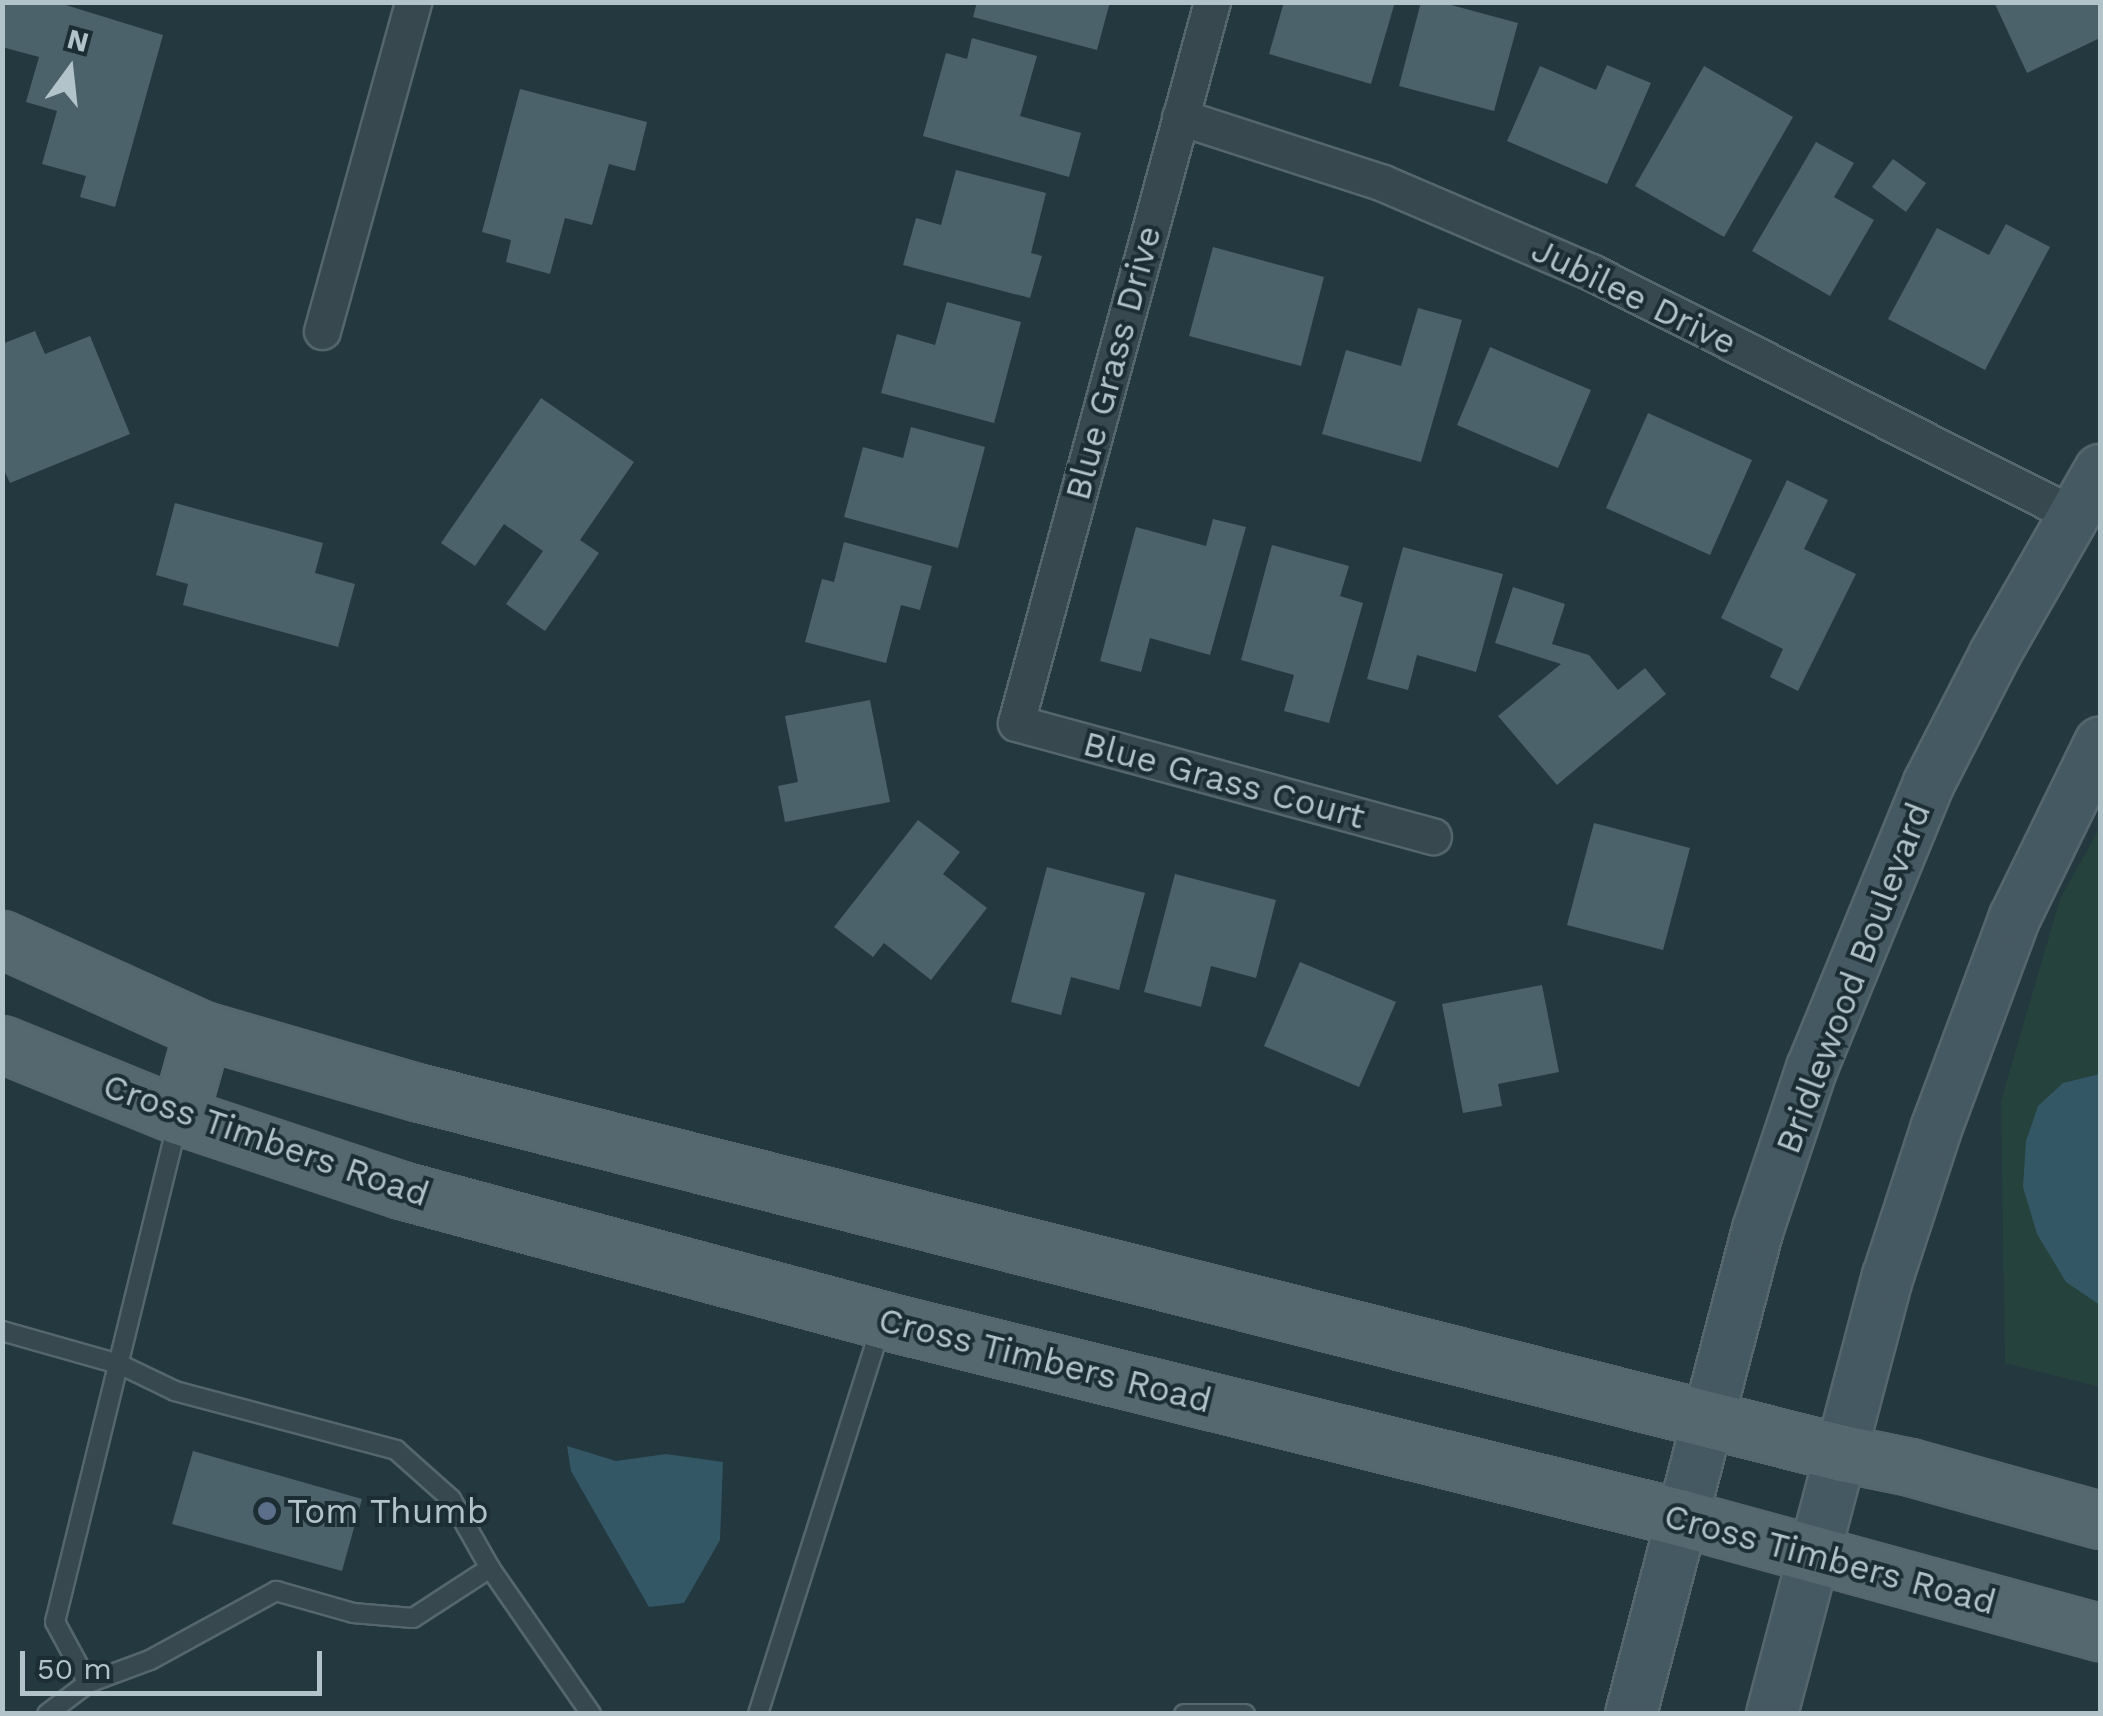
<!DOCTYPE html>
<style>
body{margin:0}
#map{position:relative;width:2103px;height:1716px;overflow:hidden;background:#23383f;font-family:"Work Sans",sans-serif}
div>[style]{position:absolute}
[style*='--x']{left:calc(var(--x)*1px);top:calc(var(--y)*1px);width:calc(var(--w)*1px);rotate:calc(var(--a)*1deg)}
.green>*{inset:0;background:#26423c}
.water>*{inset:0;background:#345765}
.building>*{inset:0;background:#4c626b}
.roads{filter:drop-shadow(2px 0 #55666d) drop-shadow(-2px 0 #55666d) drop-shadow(0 2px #55666d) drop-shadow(0 -2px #55666d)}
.service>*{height:18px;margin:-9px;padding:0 9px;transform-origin:9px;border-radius:9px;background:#37484f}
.minor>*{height:35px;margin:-17.5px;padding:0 17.5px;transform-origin:17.5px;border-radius:17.5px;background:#37484f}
.secondary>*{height:50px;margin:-25px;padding:0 25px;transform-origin:25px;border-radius:25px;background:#455962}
.primary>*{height:55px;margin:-27.5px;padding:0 27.5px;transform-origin:27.5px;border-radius:27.5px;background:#55686f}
.dots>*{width:28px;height:28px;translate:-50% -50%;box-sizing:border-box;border:5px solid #1c2d34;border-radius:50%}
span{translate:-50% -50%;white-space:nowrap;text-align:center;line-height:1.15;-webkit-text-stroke:8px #1c2d34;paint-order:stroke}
.street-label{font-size:35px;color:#b3c3ca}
.poi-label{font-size:35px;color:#b3c3ca}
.left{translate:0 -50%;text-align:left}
.frame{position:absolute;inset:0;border:5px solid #b3c3ca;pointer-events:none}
.north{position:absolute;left:20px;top:20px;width:100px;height:100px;-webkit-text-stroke:8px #1c2d34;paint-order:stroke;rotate:15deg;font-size:28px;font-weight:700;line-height:40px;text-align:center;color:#b3c3ca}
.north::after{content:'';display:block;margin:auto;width:35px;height:45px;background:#b3c3ca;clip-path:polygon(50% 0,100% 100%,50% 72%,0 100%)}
.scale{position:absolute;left:20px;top:1651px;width:302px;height:45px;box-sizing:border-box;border:5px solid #b3c3ca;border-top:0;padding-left:12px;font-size:30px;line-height:35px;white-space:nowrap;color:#b3c3ca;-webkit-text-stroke:8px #1c2d34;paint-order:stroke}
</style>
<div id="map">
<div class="green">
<i style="clip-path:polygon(2100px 827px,2100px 1387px,2005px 1363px,2001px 1101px,2060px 899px)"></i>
</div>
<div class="water">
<i style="clip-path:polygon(2100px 1074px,2100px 1305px,2066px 1282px,2037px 1234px,2023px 1187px,2026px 1141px,2038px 1106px,2063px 1083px)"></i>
<i style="clip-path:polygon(567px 1446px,616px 1461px,666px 1454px,723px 1462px,720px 1540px,684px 1603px,649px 1607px,571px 1471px)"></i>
</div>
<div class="building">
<i style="clip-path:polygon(2px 2px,56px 2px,163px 35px,115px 207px,80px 197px,86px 176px,42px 164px,57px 111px,26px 102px,39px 57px,2px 47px)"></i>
<i style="clip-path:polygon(977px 2px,1110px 2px,1097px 50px,973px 17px)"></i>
<i style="clip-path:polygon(1284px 2px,1395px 2px,1371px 84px,1269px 54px)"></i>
<i style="clip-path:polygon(1421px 2px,1440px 2px,1518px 23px,1494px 111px,1399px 86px)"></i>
<i style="clip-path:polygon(1994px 2px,2100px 2px,2100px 38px,2027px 73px)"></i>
<i style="clip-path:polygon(972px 38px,1037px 56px,1020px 116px,1081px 133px,1069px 177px,923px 136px,946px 53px,967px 59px)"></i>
<i style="clip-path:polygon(1607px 65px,1651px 83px,1607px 184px,1507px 141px,1540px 66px,1596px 90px)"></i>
<i style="clip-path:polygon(1704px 66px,1793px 117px,1724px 237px,1635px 186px)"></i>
<i style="clip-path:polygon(520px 89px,647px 122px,635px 171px,609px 164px,592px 225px,565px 218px,550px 274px,506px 262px,511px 240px,482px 232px)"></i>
<i style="clip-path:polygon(1816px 142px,1854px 163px,1834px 197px,1874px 220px,1830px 296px,1752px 251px)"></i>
<i style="clip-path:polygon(1893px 159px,1926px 183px,1906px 212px,1872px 187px)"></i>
<i style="clip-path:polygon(956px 170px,1046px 193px,1031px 253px,1042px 256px,1030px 298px,903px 265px,916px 218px,941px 225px)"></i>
<i style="clip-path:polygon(2006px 224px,2050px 247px,1985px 370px,1888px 319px,1937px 228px,1989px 255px)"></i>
<i style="clip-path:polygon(1213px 247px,1324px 277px,1301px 366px,1189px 336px)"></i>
<i style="clip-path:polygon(947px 302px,1021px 322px,994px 423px,881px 393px,897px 334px,935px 345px)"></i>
<i style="clip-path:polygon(1418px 308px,1462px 320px,1421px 462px,1322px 434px,1346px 350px,1401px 366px)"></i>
<i style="clip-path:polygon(35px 331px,45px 354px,90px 336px,130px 434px,10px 483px,2px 466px,2px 344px)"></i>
<i style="clip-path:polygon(1490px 347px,1591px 390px,1558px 468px,1457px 425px)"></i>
<i style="clip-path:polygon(541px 398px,634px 462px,580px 540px,599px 553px,545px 631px,506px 604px,543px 551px,504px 524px,475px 566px,441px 543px)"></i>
<i style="clip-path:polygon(1648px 413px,1752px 460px,1710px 555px,1606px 508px)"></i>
<i style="clip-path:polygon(911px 427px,985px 447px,958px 548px,844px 517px,863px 447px,903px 458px)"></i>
<i style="clip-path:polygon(1787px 480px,1828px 500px,1804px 549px,1856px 574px,1798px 691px,1770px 677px,1783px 649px,1721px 618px)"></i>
<i style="clip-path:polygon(175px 503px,323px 543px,315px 573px,355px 584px,338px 647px,183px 605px,188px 584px,156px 575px)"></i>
<i style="clip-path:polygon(1213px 519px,1246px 527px,1210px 655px,1150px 638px,1141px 672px,1100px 661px,1136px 527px,1206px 546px)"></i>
<i style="clip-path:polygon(844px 542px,932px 566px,920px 610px,901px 605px,886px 663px,805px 642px,822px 579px,834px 582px)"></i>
<i style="clip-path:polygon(1272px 545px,1349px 566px,1340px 596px,1363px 603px,1329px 723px,1284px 711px,1294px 675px,1241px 660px)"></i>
<i style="clip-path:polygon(1403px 547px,1503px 574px,1476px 672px,1417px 655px,1408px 690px,1367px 679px)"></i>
<i style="clip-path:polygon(1513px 587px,1565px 604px,1552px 644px,1589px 655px,1618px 690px,1645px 668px,1666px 694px,1557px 785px,1498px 716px,1561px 664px,1495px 643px)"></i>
<i style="clip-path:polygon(870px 700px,890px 802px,785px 822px,778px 786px,798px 782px,785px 716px)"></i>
<i style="clip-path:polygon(918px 820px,960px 852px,943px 874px,987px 908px,931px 980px,884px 943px,873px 957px,834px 927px)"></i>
<i style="clip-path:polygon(1594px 823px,1690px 848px,1663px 950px,1567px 925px)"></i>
<i style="clip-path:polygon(1047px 867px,1145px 893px,1119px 990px,1071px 977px,1061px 1015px,1011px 1002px)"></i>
<i style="clip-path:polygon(1175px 874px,1276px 900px,1256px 978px,1211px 966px,1201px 1007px,1144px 992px)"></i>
<i style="clip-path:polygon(1300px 962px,1396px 1002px,1359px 1087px,1264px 1046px)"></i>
<i style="clip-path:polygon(1542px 985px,1559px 1072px,1498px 1084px,1502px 1106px,1463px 1113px,1442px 1004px)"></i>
<i style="clip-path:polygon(193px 1451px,362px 1499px,342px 1571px,172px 1524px)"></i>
</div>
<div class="roads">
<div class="service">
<i style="--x:2;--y:1331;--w:122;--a:15.8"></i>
<i style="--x:119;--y:1364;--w:62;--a:25.7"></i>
<i style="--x:175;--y:1391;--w:229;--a:14.9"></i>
<i style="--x:396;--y:1450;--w:74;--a:41.7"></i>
<i style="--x:451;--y:1499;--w:79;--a:60.5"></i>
<i style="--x:490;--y:1568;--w:178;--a:55.3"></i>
<i style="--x:88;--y:1683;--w:69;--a:-118.4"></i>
<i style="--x:55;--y:1622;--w:516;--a:-76.21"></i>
<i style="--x:47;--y:1714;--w:51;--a:-37.1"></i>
<i style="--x:88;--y:1683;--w:66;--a:-20.4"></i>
<i style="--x:150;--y:1660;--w:144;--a:-28.7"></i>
<i style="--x:276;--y:1591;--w:80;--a:15.9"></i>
<i style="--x:353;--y:1613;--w:60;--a:4.8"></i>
<i style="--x:413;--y:1618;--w:92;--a:-33"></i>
<i style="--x:758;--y:1714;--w:410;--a:-72.4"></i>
<i style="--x:1184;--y:1714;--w:61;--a:0"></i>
</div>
<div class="minor">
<i style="--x:1212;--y:2;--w:747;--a:105.21"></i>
<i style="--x:1016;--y:723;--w:432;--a:15.2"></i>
<i style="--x:1180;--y:117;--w:213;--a:18"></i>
<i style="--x:1383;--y:183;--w:226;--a:23.2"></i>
<i style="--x:1591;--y:272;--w:538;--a:26.71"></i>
<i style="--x:322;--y:331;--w:341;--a:-74.5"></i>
</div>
<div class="secondary">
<i style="--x:1631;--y:1714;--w:501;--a:-75.33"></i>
<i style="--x:1758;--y:1229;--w:170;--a:-71.5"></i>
<i style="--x:1812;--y:1068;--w:308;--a:-67.7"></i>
<i style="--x:1929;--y:783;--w:145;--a:-62.9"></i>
<i style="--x:1995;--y:654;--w:212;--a:-60.3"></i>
<i style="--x:1772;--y:1714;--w:453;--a:-75.2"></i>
<i style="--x:1888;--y:1276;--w:155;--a:-71.9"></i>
<i style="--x:1936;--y:1129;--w:226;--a:-69.6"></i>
<i style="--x:2015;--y:917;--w:194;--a:-64"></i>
</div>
<div class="primary">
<i style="--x:2;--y:939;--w:221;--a:24.4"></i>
<i style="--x:203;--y:1030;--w:226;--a:16.2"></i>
<i style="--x:420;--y:1093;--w:1467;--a:14.21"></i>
<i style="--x:1842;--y:1453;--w:69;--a:11.6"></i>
<i style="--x:1910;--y:1467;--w:197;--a:15.6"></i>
<i style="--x:2;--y:1044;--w:191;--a:22.1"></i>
<i style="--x:179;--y:1116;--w:234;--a:18.4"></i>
<i style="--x:401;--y:1190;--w:498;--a:15.1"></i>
<i style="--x:882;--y:1320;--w:824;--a:13.9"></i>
<i style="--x:1682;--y:1518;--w:433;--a:15.3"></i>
<i style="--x:179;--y:1116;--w:89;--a:-74.4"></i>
</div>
</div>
<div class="dots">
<i style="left:267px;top:1511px;background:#5c6f8a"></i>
</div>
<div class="street-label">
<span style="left:1634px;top:296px;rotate:26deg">Jubilee Drive</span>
<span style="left:1113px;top:363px;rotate:-75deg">Blue Grass Drive</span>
<span style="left:1224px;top:780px;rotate:15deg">Blue Grass Court</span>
<span style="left:1853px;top:978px;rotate:-69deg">Bridlewood Boulevard</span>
<span style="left:266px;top:1140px;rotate:19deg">Cross Timbers Road</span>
<span style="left:1045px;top:1360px;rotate:14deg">Cross Timbers Road</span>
<span style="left:1830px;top:1559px;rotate:15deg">Cross Timbers Road</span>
</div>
<div class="poi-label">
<span class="left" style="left:287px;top:1511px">Tom Thumb</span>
</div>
<div class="frame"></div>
<div class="north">N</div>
<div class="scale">50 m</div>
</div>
